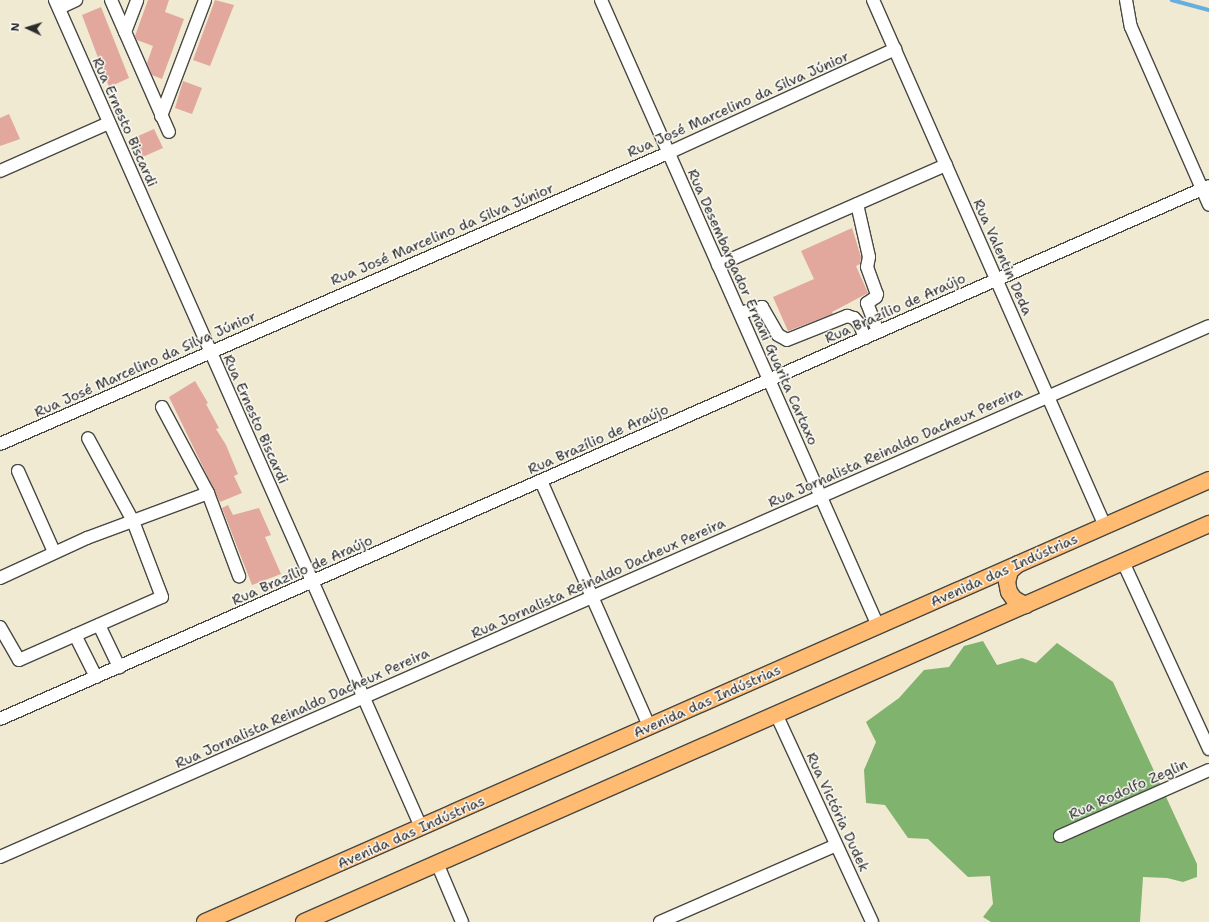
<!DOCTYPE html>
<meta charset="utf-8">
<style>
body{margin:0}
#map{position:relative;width:1209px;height:922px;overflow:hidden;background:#efead1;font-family:"Shantell Sans",sans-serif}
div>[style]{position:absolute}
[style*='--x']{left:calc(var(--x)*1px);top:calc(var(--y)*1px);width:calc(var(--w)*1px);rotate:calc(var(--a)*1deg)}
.forest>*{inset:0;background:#80b36e}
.stream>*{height:3.5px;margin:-1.75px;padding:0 1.75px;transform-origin:1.75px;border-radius:1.75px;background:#67aede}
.building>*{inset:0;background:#e2a89d}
.roads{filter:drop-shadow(1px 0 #484844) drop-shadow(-1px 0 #484844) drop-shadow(0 1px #484844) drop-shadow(0 -1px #484844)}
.minor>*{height:12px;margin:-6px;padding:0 6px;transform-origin:6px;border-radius:6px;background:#fff}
.major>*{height:16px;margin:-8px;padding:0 8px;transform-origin:8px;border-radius:8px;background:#ffbb71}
span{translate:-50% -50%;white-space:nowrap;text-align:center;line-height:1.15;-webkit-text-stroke:3px #fdfcf7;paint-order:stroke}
.street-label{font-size:14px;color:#2b2b2b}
.north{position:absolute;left:8px;top:8px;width:40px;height:40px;-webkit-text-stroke:3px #fdfcf7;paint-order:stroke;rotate:274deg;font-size:11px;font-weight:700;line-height:16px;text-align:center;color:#2b2b2b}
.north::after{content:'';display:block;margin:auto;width:14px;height:18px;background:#2b2b2b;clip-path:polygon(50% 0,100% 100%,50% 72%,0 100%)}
</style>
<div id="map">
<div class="forest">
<i style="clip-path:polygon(983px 641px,997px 665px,1022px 658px,1036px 663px,1057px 643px,1113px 682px,1197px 864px,1197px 877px,1183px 882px,1167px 878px,1143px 877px,1140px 922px,991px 922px,983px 917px,993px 904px,990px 876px,968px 877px,928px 839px,908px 838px,885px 805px,866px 803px,864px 770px,876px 742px,866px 722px,899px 698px,924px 670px,949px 667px,964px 646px)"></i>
</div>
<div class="stream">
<i style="--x:1172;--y:0;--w:38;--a:15"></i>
</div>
<div class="building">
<i style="clip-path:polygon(148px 0,169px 0,165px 12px,184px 19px,162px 79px,152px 75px,147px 63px,153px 46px,137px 40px,135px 36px)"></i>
<i style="clip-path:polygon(215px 0,234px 5px,210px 66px,193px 60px)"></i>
<i style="clip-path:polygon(101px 7px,129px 78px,109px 87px,82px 15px)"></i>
<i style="clip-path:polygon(183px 81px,202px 88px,192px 114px,175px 108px)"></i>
<i style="clip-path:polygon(9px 114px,20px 139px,0 146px,0 118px)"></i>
<i style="clip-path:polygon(154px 129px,163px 148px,138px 159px,129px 140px)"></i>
<i style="clip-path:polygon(852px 228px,861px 257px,860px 264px,856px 266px,868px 293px,832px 312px,833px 314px,788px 331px,773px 297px,814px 279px,801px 251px)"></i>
<i style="clip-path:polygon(195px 381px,208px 403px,206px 404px,219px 428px,216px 429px,226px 445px,238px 474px,234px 476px,242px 493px,220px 502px,169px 397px)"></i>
<i style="clip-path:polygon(228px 505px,233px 515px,259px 508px,271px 535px,265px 537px,281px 574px,252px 585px,222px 508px)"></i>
</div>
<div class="roads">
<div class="minor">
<i style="--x:55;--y:0;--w:904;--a:66.13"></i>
<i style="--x:111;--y:0;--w:144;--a:66.3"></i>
<i style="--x:601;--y:0;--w:685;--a:66.13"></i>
<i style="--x:873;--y:0;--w:575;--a:66.2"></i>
<i style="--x:1126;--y:0;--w:27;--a:80"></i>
<i style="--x:1131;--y:27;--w:194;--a:66.3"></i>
<i style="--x:59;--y:8;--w:19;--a:-25"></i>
<i style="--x:125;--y:32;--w:34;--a:-69"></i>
<i style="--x:161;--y:116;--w:124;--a:-69.2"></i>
<i style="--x:0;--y:171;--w:119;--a:-23.8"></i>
<i style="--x:857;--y:204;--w:54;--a:77.2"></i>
<i style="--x:869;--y:257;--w:10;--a:101"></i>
<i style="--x:867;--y:267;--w:29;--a:70"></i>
<i style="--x:877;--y:294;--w:3;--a:108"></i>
<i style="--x:876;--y:297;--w:11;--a:146"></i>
<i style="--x:867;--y:303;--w:31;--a:69"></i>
<i style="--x:718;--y:265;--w:249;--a:-23.7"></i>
<i style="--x:740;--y:313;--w:23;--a:-15"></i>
<i style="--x:762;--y:307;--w:32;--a:60"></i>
<i style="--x:778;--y:335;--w:10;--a:29"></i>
<i style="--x:787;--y:340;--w:65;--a:-21.8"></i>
<i style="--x:847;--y:316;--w:7;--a:16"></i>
<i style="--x:854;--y:318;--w:9;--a:49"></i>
<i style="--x:860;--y:325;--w:14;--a:69"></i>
<i style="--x:162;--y:407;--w:98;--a:61.9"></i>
<i style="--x:208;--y:493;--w:89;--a:69.5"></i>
<i style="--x:0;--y:444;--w:729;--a:-23.54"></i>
<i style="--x:668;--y:153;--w:250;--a:-24.6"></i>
<i style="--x:18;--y:471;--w:89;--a:66"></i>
<i style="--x:541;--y:481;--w:268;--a:66.2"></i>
<i style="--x:1123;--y:562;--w:206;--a:65.3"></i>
<i style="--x:0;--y:578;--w:96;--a:-24.7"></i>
<i style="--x:87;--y:538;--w:129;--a:-20.4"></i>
<i style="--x:99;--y:625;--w:47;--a:64.5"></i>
<i style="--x:0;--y:627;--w:38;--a:60"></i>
<i style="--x:19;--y:660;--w:156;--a:-23.8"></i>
<i style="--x:162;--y:597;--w:81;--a:-110.9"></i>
<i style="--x:133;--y:521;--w:94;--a:-118.5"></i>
<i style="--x:75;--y:635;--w:47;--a:63.4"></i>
<i style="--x:776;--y:714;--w:229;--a:65.2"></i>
<i style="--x:0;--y:719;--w:1321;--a:-23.79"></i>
<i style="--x:1060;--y:836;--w:163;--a:-23.9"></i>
<i style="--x:0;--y:857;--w:1320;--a:-23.71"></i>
<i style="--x:437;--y:863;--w:64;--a:67"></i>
<i style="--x:660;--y:922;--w:192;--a:-23.6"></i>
</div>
<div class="major">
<i style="--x:1018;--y:564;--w:11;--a:139"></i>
<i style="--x:1010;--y:571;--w:11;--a:105"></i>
<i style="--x:1007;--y:582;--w:10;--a:79"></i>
<i style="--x:1009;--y:592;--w:9;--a:54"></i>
<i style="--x:1014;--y:599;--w:13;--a:29"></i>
<i style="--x:205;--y:922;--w:1097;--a:-23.76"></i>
<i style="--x:304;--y:922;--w:989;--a:-23.74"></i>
</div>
</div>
<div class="street-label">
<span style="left:738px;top:104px;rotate:-24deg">Rua José Marcelino da Silva Júnior</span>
<span style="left:125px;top:122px;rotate:66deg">Rua Ernesto Biscardi</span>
<span style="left:442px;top:234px;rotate:-23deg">Rua José Marcelino da Silva Júnior</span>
<span style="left:1003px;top:257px;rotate:66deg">Rua Valentin Deda</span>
<span style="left:753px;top:307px;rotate:66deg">Rua Desembargador Ernani Guarita Cartaxo</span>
<span style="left:895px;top:308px;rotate:-24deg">Rua Brazílio de Araújo</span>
<span style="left:145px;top:364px;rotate:-24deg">Rua José Marcelino da Silva Júnior</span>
<span style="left:256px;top:419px;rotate:66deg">Rua Ernesto Biscardi</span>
<span style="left:598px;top:439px;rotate:-24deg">Rua Brazílio de Araújo</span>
<span style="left:895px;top:447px;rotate:-24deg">Rua Jornalista Reinaldo Dacheux Pereira</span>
<span style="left:302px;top:570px;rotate:-24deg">Rua Brazílio de Araújo</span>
<span style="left:1004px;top:570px;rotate:-24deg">Avenida das Indústrias</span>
<span style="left:598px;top:578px;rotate:-24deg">Rua Jornalista Reinaldo Dacheux Pereira</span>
<span style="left:707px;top:701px;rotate:-24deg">Avenida das Indústrias</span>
<span style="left:302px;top:708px;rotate:-24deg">Rua Jornalista Reinaldo Dacheux Pereira</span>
<span style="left:1128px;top:789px;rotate:-24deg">Rua Rodolfo Zeglin</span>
<span style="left:838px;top:812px;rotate:65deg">Rua Victória Dudek</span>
<span style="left:411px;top:832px;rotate:-24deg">Avenida das Indústrias</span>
</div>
<div class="north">N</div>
</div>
